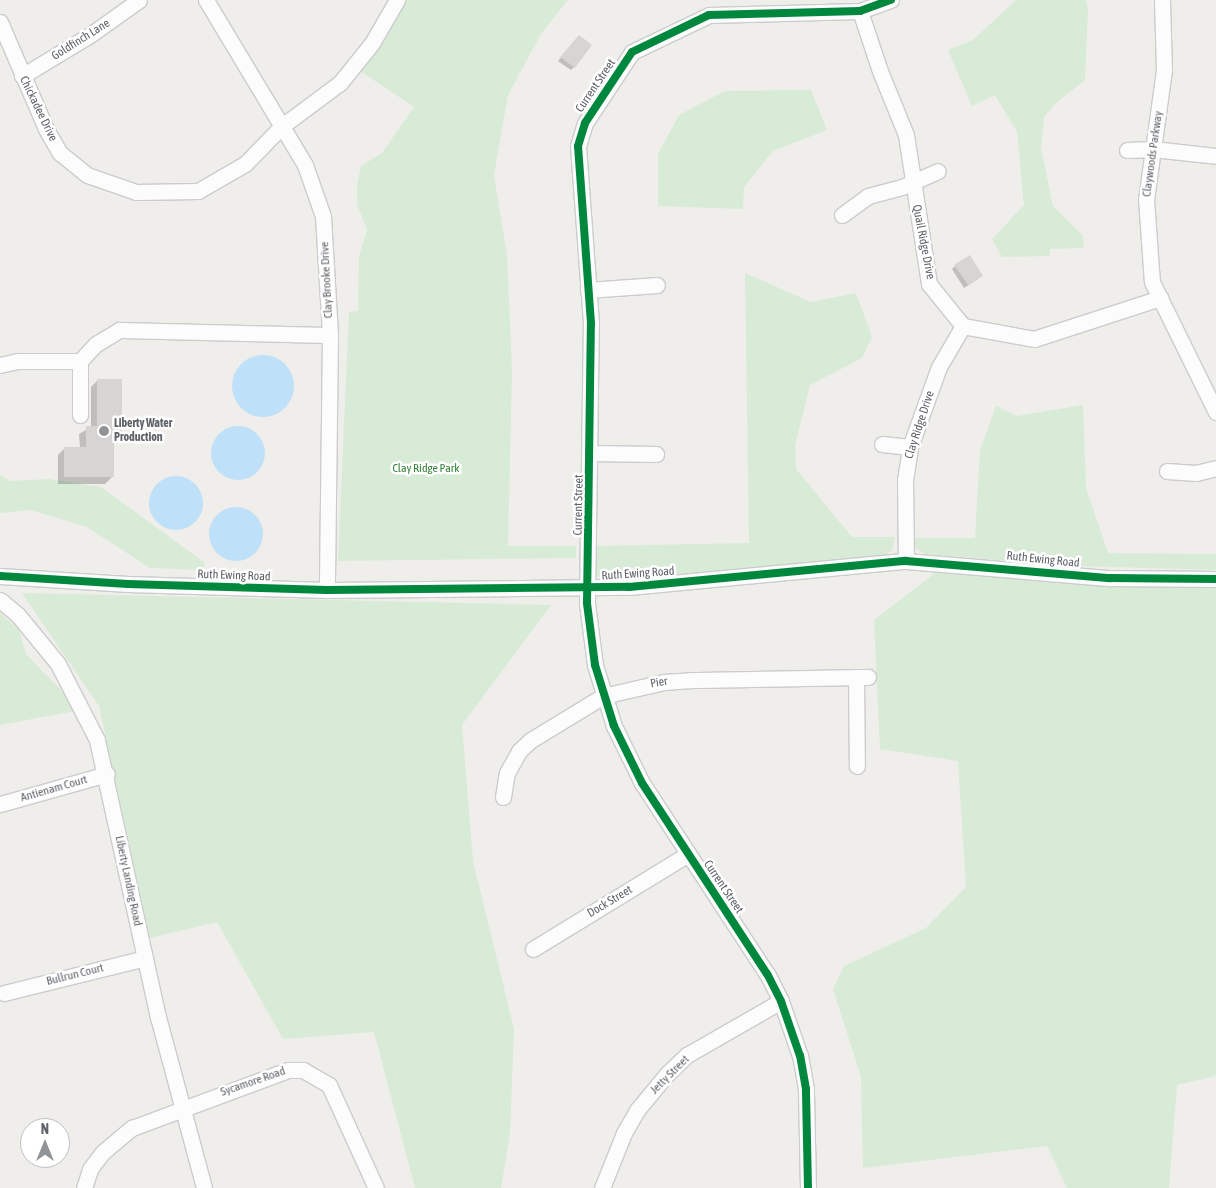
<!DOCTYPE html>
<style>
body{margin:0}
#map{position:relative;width:1216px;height:1188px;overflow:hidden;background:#efeeea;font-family:"Asap Condensed",sans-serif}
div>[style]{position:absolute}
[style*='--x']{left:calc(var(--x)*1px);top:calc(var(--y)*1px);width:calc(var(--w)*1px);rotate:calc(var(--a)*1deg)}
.green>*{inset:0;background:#d8ebd6}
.water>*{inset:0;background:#bfe0f9}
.round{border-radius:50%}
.shadow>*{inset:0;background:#0003}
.building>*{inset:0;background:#d6d5d3}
.roads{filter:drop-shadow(1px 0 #cbcccc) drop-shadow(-1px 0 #cbcccc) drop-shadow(0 1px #cbcccc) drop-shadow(0 -1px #cbcccc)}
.minor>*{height:15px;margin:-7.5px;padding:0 7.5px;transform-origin:7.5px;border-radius:7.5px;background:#fdfcfc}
.cycleway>*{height:8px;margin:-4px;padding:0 4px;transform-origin:4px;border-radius:4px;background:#00873e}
.dots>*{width:14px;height:14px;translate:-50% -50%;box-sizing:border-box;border:2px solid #fff;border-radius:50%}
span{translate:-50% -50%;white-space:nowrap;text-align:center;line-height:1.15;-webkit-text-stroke:5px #fff;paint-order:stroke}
.street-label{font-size:12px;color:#5f6368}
.poi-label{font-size:12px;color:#5f6368;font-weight:700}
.left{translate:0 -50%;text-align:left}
.park-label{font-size:12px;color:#348238}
.north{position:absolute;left:20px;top:1118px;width:50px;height:50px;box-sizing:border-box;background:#fff;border:1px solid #bfc1c3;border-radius:50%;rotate:0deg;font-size:14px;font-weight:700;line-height:20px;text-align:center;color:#5f6368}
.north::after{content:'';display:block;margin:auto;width:18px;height:22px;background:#919496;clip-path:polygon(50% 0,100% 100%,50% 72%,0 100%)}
</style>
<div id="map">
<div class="green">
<i style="clip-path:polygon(403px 0,568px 0,541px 34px,508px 95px,494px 175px,507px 255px,512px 370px,508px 546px,576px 546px,576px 558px,338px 561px,349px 312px,358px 311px,359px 257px,367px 229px,357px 205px,357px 185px,361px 166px,382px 153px,414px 107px,360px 71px)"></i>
<i style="clip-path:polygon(1016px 0,1086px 0,1088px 9px,1085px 80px,1057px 102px,1044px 117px,1041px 148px,1053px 206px,1083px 236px,1084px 248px,1050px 249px,1050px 256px,1002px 257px,992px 239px,1024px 205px,1017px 132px,995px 95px,972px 106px,948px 50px,973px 40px)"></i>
<i style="clip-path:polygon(811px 90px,827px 130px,773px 151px,744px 187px,743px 209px,658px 206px,658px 154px,679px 115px,725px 91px)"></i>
<i style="clip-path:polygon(745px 273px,811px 302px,856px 293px,872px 337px,862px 358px,810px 385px,795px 445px,796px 469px,852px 537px,895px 537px,892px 550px,885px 555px,614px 582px,604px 580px,597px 575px,595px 546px,749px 543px)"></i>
<i style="clip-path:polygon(1083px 405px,1086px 488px,1108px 553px,1216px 554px,1216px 570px,1076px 566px,925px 554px,914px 547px,911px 538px,975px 538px,980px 450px,996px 406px,1017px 416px)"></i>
<i style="clip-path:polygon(0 475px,11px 481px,48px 479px,101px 487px,205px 563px,203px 570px,150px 568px,87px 527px,31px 510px,0 513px)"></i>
<i style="clip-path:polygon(939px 570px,1216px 586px,1216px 1076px,1177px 1085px,1169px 1188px,1067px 1188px,1047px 1146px,863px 1168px,861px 1077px,833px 989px,844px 966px,926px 928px,966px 887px,958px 761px,880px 749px,874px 620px)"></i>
<i style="clip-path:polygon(22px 593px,551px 605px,462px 725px,473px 861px,514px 1029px,510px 1133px,501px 1188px,415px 1188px,374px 1032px,283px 1039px,217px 922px,150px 938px,99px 706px)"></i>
<i style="clip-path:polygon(0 613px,19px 630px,26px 654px,60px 689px,75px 711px,0 725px)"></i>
</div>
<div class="water">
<i class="round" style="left:232px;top:355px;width:62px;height:62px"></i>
<i class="round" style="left:211px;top:426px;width:54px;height:54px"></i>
<i class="round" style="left:149px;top:476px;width:54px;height:54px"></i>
<i class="round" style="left:209px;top:507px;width:54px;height:54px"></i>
</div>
<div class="shadow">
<i style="clip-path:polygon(576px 40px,574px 67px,571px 70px,558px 61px)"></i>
<i style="clip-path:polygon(955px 266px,978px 279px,964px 288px,952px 269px)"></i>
<i style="clip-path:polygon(98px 380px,121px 435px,112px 442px,112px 477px,105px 484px,58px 484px,58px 455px,65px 448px,80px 448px,79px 434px,91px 427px,91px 387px)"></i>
</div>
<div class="building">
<i style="clip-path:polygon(579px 35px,592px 45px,575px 68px,560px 57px)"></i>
<i style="clip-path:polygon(970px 255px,983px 276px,968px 285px,954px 265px)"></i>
<i style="clip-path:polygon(97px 379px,122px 379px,122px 436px,114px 436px,114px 477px,64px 477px,64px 447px,86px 447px,86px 426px,97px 426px)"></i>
</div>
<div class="roads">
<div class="minor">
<i style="--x:206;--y:0;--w:192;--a:59"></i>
<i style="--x:305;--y:165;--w:54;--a:70.6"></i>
<i style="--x:323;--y:216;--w:119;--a:86.6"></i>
<i style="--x:330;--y:335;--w:255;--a:90.7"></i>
<i style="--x:1162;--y:0;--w:70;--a:88.4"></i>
<i style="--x:1164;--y:70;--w:130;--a:97.9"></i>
<i style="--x:1146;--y:199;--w:83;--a:85.9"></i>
<i style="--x:1152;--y:282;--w:145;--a:63.8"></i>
<i style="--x:860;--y:11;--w:63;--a:71.6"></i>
<i style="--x:880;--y:71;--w:69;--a:67.9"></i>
<i style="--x:906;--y:135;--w:151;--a:81.2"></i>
<i style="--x:929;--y:284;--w:54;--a:51"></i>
<i style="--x:963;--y:326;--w:72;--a:10.4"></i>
<i style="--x:1034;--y:339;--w:133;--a:-18"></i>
<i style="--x:0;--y:22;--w:116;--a:66.7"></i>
<i style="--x:46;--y:129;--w:28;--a:60"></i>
<i style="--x:60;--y:153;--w:35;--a:39"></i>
<i style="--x:87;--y:175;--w:52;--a:19.1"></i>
<i style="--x:136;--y:192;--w:62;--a:-0.9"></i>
<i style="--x:198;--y:191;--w:54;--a:-29.9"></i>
<i style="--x:245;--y:164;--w:53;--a:-45.8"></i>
<i style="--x:282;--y:126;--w:72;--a:-36.6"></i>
<i style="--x:340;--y:83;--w:51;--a:-51.3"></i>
<i style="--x:372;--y:43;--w:50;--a:-59.8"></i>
<i style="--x:22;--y:76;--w:79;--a:-31.1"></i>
<i style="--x:90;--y:35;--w:60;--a:-35.5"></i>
<i style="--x:1127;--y:150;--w:26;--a:-2"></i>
<i style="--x:1153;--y:149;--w:63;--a:6.3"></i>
<i style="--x:842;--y:215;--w:32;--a:-36"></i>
<i style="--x:868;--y:196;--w:35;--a:-15"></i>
<i style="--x:902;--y:187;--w:39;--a:-24"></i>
<i style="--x:588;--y:290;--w:69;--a:-4.1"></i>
<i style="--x:0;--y:365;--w:18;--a:-13"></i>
<i style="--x:18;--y:361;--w:62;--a:0"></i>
<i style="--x:80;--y:415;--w:54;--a:-90"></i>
<i style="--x:80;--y:361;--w:23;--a:-47"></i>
<i style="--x:96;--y:344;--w:27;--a:-31"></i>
<i style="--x:119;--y:330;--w:211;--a:1.4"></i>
<i style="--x:882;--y:444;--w:28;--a:6"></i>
<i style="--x:591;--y:453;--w:65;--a:0.9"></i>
<i style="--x:1167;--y:471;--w:29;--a:4"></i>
<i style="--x:1196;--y:473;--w:21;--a:-14"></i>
<i style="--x:906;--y:561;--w:81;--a:-90.7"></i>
<i style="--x:905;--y:480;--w:33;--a:-81"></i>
<i style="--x:910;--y:447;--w:85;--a:-70.1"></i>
<i style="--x:939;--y:367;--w:48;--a:-59.7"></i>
<i style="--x:0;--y:576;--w:128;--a:3.6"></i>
<i style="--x:128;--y:584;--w:199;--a:1.7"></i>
<i style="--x:327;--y:590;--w:302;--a:-0.6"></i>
<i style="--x:629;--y:587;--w:278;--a:-5.4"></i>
<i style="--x:906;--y:561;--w:205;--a:4.8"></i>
<i style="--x:1110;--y:578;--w:106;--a:0.5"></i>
<i style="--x:0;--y:600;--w:23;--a:40"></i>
<i style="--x:18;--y:615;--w:63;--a:50.8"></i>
<i style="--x:58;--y:664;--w:85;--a:62.8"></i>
<i style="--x:97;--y:740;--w:284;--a:77.6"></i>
<i style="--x:158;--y:1017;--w:177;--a:74.9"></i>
<i style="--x:856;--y:677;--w:89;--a:89.4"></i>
<i style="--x:503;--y:797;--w:24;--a:-81"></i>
<i style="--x:507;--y:773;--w:25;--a:-61"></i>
<i style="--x:519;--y:751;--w:16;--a:-43"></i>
<i style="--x:531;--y:740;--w:84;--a:-31.4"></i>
<i style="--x:603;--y:696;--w:63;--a:-12.9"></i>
<i style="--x:664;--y:682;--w:27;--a:-4"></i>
<i style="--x:691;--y:680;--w:177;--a:-1"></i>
<i style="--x:0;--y:804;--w:111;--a:-15.7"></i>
<i style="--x:533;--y:949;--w:182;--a:-31.5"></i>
<i style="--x:4;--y:993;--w:145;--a:-13.9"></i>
<i style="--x:84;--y:1188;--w:20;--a:-72"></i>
<i style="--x:90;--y:1169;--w:21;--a:-53"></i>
<i style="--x:103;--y:1152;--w:38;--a:-40"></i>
<i style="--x:132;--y:1128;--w:166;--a:-20.4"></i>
<i style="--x:288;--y:1070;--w:15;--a:0"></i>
<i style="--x:303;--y:1070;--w:30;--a:30"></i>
<i style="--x:329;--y:1085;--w:113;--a:65.5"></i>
<i style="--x:602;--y:1188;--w:59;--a:-68.2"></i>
<i style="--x:624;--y:1133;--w:28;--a:-60"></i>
<i style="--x:638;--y:1109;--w:45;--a:-50.4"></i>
<i style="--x:667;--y:1074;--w:28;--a:-44"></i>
<i style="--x:687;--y:1055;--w:108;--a:-29.9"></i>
<i style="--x:808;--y:1188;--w:99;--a:-91.2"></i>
<i style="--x:806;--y:1089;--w:34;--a:-100"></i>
<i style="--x:800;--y:1056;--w:58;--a:-109.1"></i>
<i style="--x:781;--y:1001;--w:30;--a:-117"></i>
<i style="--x:767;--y:974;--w:228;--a:-123.2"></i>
<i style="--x:642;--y:783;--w:64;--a:-116.2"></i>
<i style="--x:614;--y:726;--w:64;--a:-107.3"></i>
<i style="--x:595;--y:665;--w:63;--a:-97.4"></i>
<i style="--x:587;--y:603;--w:280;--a:-89.2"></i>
<i style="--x:591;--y:323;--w:177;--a:-94.2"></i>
<i style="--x:578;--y:146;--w:24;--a:-73"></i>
<i style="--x:585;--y:123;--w:85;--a:-56.5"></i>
<i style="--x:632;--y:52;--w:85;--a:-25.7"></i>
<i style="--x:709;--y:15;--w:151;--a:-1.5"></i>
<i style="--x:860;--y:11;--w:33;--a:-20"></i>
</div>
</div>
<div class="cycleway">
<i style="--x:0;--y:576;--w:128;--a:3.6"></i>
<i style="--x:128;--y:584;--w:199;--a:1.7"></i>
<i style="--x:327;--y:590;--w:302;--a:-0.6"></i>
<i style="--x:629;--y:587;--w:278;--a:-5.4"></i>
<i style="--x:906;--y:561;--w:205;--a:4.8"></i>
<i style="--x:1110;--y:578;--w:106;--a:0.5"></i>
<i style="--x:808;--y:1188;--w:99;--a:-91.2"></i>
<i style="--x:806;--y:1089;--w:34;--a:-100"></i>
<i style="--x:800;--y:1056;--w:58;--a:-109.1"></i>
<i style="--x:781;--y:1001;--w:30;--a:-117"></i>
<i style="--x:767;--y:974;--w:228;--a:-123.2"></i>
<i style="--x:642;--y:783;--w:64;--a:-116.2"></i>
<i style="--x:614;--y:726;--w:64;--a:-107.3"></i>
<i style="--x:595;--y:665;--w:63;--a:-97.4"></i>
<i style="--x:587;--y:603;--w:280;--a:-89.2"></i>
<i style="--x:591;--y:323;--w:177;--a:-94.2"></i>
<i style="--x:578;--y:146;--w:24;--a:-73"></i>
<i style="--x:585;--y:123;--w:85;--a:-56.5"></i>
<i style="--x:632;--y:52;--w:85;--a:-25.7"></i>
<i style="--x:709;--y:15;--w:151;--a:-1.5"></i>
<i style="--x:860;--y:11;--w:33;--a:-20"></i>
</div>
<div class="dots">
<i style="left:104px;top:431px;background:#919496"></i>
</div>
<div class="street-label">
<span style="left:81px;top:40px;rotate:-32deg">Goldfinch Lane</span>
<span style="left:596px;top:86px;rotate:-56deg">Current Street</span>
<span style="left:38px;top:109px;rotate:64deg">Chickadee Drive</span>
<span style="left:1153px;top:154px;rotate:-82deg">Claywoods Parkway</span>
<span style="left:923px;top:242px;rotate:79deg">Quail Ridge Drive</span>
<span style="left:327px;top:280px;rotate:-93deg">Clay Brooke Drive</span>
<span style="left:920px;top:425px;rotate:-72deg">Clay Ridge Drive</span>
<span style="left:579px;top:505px;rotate:-89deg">Current Street</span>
<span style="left:1043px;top:560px;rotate:6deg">Ruth Ewing Road</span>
<span style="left:638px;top:574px;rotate:-4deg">Ruth Ewing Road</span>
<span style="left:234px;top:576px;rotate:2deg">Ruth Ewing Road</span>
<span style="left:659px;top:683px;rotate:-9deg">Pier</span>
<span style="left:54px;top:789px;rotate:-16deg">Antienam Court</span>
<span style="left:128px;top:881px;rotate:78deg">Liberty Landing Road</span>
<span style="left:723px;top:887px;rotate:56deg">Current Street</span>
<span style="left:610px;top:902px;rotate:-31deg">Dock Street</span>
<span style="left:75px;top:975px;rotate:-14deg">Bullrun Court</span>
<span style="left:670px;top:1075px;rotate:-45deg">Jetty Street</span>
<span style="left:253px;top:1082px;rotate:-19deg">Sycamore Road</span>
</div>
<div class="poi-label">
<span class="left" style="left:114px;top:431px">Liberty Water<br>Production</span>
</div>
<div class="park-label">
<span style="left:426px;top:469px">Clay Ridge Park</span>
</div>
<div class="north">N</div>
</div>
